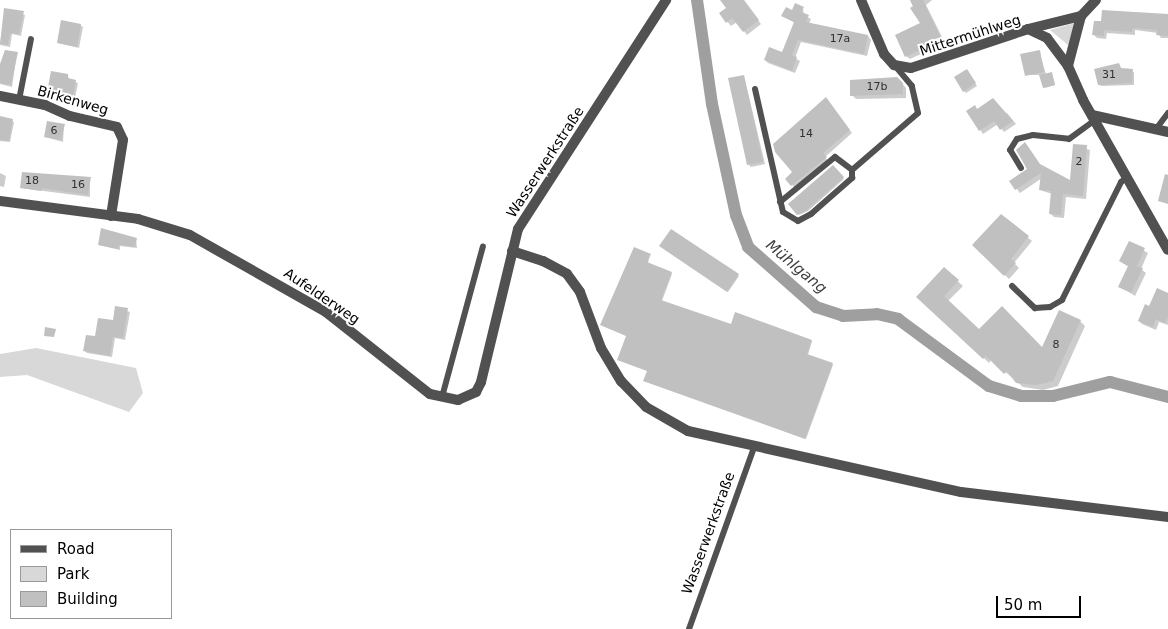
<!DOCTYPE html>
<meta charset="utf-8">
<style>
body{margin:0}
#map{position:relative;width:1168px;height:629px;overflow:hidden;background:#fff;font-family:"DejaVu Sans",sans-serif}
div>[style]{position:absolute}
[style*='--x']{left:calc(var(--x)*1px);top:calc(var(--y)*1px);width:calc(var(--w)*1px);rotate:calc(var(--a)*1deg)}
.green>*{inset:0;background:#d8d8d8}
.shadow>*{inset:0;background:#0003}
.canal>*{height:12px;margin:-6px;padding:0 6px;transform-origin:6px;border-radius:6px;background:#9f9f9f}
.building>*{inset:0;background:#c0c0c0}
.lane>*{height:6px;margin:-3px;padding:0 3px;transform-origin:3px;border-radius:3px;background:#515151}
.street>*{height:10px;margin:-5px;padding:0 5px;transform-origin:5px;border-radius:5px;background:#515151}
span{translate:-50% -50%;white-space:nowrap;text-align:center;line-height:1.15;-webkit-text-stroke:4px #fff;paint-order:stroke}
.number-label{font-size:11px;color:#303030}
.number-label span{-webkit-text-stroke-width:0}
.street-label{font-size:14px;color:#000}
.water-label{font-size:15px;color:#404040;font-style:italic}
.legend{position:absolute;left:10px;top:529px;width:162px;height:90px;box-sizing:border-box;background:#fff;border:1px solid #999;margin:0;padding:6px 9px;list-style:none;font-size:15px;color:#000}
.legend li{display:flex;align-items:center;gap:10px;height:25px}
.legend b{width:25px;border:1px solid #999}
.scale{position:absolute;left:996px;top:596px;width:85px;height:22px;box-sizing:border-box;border:2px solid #000;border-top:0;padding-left:6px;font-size:15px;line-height:18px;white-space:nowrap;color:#000;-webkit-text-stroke:4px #fff;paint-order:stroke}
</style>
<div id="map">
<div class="green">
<i style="clip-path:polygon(1075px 23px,1068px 45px,1050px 30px)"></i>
<i style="clip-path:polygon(36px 348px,136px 368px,143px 393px,129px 412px,27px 375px,0 377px,0 354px)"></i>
</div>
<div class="shadow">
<i style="clip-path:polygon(722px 0,743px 0,761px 24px,747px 35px,737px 22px,731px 26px,721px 14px,728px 8px)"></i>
<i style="clip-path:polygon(910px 0,932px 0,926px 5px,945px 43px,910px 59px,906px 56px,922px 24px)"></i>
<i style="clip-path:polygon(803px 8px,804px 15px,811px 19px,809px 24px,868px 36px,871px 40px,867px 56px,801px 42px,795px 58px,800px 61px,795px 73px,768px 63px,765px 60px,782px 53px,795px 23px,783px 16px)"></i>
<i style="clip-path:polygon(5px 9px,25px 15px,21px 36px,12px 34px,10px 47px,0 45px)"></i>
<i style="clip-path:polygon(1103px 11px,1168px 15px,1168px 38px,1161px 38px,1158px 33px,1135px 30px,1135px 35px,1107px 33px,1106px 39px,1097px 38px,1094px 35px,1102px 23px)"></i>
<i style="clip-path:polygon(80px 25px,83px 27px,79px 48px,58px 43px)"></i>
<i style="clip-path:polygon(1039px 51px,1046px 74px,1052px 74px,1055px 85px,1045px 88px,1041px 75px,1026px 75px)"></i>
<i style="clip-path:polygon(17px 53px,12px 87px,0 84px,0 65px)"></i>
<i style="clip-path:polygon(1119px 65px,1122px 70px,1134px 72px,1134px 85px,1101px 86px,1099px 84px)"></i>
<i style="clip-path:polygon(969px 73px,977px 86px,966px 93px,964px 91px)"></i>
<i style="clip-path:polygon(68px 75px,69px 80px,78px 83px,75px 98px,48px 92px)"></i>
<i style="clip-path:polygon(744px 76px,765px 164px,751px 167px,749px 165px)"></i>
<i style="clip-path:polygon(901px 82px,906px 88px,906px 98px,856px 99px,852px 95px)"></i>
<i style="clip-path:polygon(829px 102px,852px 133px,825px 157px,828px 161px,795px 188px,787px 179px,794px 173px)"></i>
<i style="clip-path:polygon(978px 110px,1007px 113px,1016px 124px,1004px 132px,998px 124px,983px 134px,968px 112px)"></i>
<i style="clip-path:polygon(0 117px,14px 122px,10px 142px,0 141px)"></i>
<i style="clip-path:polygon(64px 125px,63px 142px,45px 137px)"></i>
<i style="clip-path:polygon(1074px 145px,1090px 150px,1086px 199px,1066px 197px,1064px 218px,1054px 217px,1050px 213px,1052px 194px,1040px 190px,1042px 178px,1020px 193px,1011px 181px,1041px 167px,1071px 182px)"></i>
<i style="clip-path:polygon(833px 167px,844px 179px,808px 211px,799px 215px,790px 204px)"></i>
<i style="clip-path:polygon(0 173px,6px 176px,4px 187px,0 186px)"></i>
<i style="clip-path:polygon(90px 179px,90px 197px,21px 188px)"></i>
<i style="clip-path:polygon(1001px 215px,1032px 241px,1014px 263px,1019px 268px,1009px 279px,974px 245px)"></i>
<i style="clip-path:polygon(672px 230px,739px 276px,728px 292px,661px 246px)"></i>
<i style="clip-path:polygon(136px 239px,137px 248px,120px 246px,120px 250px,99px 245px)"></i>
<i style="clip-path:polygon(1129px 242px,1148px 253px,1141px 269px,1146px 273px,1135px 296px,1120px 286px,1129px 267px,1120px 261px)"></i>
<i style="clip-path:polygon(650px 255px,648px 263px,672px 274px,662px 301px,731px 326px,812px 341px,808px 355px,833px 365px,806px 439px,645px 381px,648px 371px,628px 336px,603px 325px)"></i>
<i style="clip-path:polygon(944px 269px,963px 286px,948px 301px,979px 330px,1042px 349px,1080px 321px,1085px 326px,1058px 386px,1043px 390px,1023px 387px,991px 360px,989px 363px,918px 296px)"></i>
<i style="clip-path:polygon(1168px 294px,1168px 325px,1159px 322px,1156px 330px,1142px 324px,1139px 321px,1150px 307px)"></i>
<i style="clip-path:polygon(116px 307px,130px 312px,125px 340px,115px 338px,112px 357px,87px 353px,85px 351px,114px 322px)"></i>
</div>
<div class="canal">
<i style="--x:697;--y:0;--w:105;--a:81.8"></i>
<i style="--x:712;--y:104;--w:114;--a:77.8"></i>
<i style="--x:736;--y:215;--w:34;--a:69"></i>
<i style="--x:748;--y:247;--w:91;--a:41.4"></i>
<i style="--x:816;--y:307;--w:28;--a:18"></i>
<i style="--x:843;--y:316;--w:34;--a:-3"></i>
<i style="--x:877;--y:314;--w:22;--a:13"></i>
<i style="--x:898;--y:319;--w:113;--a:36.4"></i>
<i style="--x:989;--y:386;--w:34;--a:17"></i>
<i style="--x:1021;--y:396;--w:32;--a:0"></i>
<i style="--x:1053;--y:396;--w:59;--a:-13.8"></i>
<i style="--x:1110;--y:382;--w:60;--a:14.5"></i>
</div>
<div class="building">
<i style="clip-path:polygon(720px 0,744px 0,759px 20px,743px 32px,732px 18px,726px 23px,719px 13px,726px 8px)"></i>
<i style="clip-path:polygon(910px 0,923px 0,942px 40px,905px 57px,895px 35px,920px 23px,910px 8px,913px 6px)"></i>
<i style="clip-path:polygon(795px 3px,804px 7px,801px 12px,809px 15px,806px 22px,868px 35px,864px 54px,798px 40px,792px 55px,797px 57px,792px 71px,764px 60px,769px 47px,782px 52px,794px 22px,781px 16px,786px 7px,792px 10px)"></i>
<i style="clip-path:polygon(4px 8px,24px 11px,19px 34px,10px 33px,8px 45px,0 44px)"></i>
<i style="clip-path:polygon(1102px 10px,1168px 14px,1168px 36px,1156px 35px,1157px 30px,1133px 28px,1132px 32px,1104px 30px,1104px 36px,1092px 35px,1094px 21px,1101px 21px)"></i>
<i style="clip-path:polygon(61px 20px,81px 24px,77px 47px,57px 43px)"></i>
<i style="clip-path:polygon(5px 50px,18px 52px,11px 85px,0 83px,0 64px)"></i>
<i style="clip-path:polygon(1040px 50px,1044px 72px,1025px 76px,1020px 54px)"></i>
<i style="clip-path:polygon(1119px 63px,1121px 68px,1133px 69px,1132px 83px,1098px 85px,1094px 69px)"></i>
<i style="clip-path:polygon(967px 69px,976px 83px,963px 92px,954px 77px)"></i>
<i style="clip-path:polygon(51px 71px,68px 74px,68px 78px,76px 80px,73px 97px,47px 92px)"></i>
<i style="clip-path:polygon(1052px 72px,1055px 85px,1043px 88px,1039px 75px)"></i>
<i style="clip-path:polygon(744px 75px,763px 162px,747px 165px,728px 78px)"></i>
<i style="clip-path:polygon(897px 77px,903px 83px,903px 94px,850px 96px,850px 80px)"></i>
<i style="clip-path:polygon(826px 97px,850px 130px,823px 153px,827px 157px,791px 186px,785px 179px,792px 172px,775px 152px,773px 144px)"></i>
<i style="clip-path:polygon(993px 98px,1013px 121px,1000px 130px,994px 121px,979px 131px,966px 111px,975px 105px,977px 109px)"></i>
<i style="clip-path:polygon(0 116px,13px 119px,9px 141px,0 140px)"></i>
<i style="clip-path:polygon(47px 121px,65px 124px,61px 140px,44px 137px)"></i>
<i style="clip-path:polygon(1025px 142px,1040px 164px,1070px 180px,1073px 144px,1087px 145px,1083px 196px,1063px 194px,1061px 215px,1049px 214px,1051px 191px,1039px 190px,1041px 173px,1015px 190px,1009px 181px,1027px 169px,1016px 150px)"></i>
<i style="clip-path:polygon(833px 165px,844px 177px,807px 210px,797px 215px,788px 204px)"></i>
<i style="clip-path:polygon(22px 172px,91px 177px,88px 195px,42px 188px,41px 191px,20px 188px)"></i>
<i style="clip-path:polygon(1165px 174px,1168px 175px,1168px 204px,1158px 201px)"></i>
<i style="clip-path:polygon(1001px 214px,1029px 236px,1011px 259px,1016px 263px,1004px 276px,972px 245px)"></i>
<i style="clip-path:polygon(101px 228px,137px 238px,135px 247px,119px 245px,118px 249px,98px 245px)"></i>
<i style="clip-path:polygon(671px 229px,739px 274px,727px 292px,659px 246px)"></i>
<i style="clip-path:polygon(1129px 241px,1145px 248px,1137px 266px,1143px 268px,1131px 293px,1118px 287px,1128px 266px,1119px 261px)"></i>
<i style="clip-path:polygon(634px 247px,651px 254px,647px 262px,672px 272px,661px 300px,731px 324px,735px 312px,812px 340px,807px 354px,833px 363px,805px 439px,643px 381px,647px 371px,617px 360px,626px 336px,600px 325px)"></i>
<i style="clip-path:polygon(944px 267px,959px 280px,944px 296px,979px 329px,1002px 306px,1042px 347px,1059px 310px,1081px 320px,1053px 381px,1037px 385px,1016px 383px,1007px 371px,1004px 374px,986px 356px,983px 359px,916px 297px)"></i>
<i style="clip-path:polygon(1157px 288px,1168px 293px,1168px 317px,1165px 323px,1156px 319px,1153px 327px,1138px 321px,1145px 304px,1149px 306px)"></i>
<i style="clip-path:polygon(115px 306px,128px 308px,123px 338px,113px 337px,110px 356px,83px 351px,86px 335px,95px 336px,98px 318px,113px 320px)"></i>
<i style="clip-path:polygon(45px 327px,56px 329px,54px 337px,44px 336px)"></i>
</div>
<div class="lane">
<i style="--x:755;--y:89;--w:126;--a:77.2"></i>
<i style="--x:783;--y:212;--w:17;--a:31"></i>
<i style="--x:798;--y:221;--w:15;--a:-28"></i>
<i style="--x:811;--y:214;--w:55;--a:-41.3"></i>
<i style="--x:852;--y:178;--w:8;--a:-90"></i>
<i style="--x:852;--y:170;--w:87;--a:-40.8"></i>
<i style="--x:918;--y:113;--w:28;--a:-103"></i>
<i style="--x:912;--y:86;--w:26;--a:-130"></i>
<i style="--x:19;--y:100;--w:62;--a:-78.9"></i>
<i style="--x:1156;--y:129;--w:20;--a:-53"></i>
<i style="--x:1021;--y:168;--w:21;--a:-121"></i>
<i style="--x:1010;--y:150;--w:13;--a:-58"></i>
<i style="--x:1017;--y:139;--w:16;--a:-14"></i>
<i style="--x:1033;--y:135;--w:36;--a:6"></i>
<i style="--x:1069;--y:139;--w:32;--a:-36"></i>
<i style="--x:780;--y:202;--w:71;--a:-39.3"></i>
<i style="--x:835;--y:157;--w:21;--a:37"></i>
<i style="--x:1012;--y:286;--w:32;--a:44"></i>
<i style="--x:1035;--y:308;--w:15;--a:-4"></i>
<i style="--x:1050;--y:307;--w:14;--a:-30"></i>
<i style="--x:1062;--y:300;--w:132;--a:-63.4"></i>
<i style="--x:1121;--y:182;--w:6;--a:-39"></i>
<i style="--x:442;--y:397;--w:156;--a:-74.8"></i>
<i style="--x:689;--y:629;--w:195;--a:-70.3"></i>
</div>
<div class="street">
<i style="--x:861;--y:0;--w:59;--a:66.9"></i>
<i style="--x:884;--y:54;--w:15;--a:48"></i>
<i style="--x:894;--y:65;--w:17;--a:10"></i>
<i style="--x:911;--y:68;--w:123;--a:-18.4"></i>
<i style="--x:1028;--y:29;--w:21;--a:25"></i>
<i style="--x:1047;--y:38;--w:35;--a:53"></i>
<i style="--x:1096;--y:0;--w:22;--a:133"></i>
<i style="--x:1081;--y:16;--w:52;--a:104.6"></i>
<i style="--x:1068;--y:66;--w:37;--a:66"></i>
<i style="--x:1083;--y:100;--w:172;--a:60.5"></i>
<i style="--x:1028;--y:29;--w:55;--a:-13.8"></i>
<i style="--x:0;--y:96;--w:46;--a:11.3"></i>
<i style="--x:45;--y:105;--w:27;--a:24"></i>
<i style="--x:70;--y:116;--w:48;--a:13.2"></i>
<i style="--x:117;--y:127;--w:14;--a:65"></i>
<i style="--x:123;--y:140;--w:77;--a:99"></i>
<i style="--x:1092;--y:115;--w:78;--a:12.6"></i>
<i style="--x:0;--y:201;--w:139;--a:7.4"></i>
<i style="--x:138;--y:219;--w:54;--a:17.1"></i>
<i style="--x:190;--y:235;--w:156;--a:29.5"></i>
<i style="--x:326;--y:312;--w:132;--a:38.3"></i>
<i style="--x:430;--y:394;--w:29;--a:12"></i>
<i style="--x:458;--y:400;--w:20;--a:-24"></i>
<i style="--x:476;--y:392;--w:11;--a:-63"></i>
<i style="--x:481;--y:382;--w:157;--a:-76.4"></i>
<i style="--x:518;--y:229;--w:273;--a:-57.1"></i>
<i style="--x:512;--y:251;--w:33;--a:18"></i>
<i style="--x:543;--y:261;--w:27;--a:28"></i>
<i style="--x:567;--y:274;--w:22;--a:54"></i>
<i style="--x:580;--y:292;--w:60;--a:69.4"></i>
<i style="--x:601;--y:348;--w:39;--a:59"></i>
<i style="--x:621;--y:381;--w:36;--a:46"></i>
<i style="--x:646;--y:407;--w:48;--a:29.7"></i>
<i style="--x:688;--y:431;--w:280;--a:12.6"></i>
<i style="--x:961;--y:492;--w:209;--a:6.9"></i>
</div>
<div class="number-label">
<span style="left:840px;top:39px">17a</span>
<span style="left:1109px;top:75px">31</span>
<span style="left:877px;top:87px">17b</span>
<span style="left:54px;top:131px">6</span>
<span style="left:806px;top:134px">14</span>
<span style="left:1079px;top:162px">2</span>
<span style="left:32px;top:181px">18</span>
<span style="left:78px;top:185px">16</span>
<span style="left:1056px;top:345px">8</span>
</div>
<div class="street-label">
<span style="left:970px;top:35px;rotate:-18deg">Mittermühlweg</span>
<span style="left:73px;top:100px;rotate:16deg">Birkenweg</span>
<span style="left:545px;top:162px;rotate:-57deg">Wasserwerkstraße</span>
<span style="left:322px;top:296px;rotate:34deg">Aufelderweg</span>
<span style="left:708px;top:533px;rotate:-70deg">Wasserwerkstraße</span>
</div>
<div class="water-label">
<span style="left:796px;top:267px;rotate:40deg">Mühlgang</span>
</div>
<ul class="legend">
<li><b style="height:6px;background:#515151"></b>Road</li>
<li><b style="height:14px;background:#d8d8d8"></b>Park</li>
<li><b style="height:14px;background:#c0c0c0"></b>Building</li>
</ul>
<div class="scale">50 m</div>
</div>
